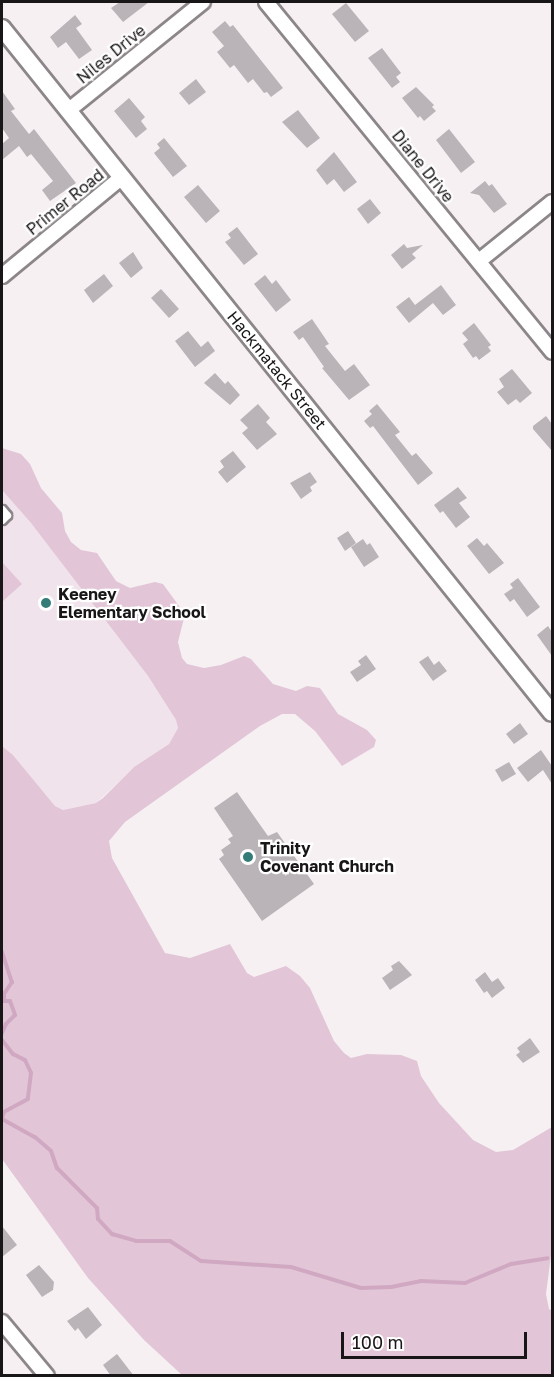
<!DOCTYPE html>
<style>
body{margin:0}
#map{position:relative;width:554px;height:1377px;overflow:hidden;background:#f6f0f3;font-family:"Golos Text",sans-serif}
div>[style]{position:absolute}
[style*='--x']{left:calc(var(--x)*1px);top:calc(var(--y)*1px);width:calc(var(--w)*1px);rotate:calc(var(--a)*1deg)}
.built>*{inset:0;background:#f1e3eb}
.green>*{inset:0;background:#e2c6d7}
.stream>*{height:4px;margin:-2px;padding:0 2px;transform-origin:2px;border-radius:2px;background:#d1a8c1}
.building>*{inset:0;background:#bab4b8}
.roads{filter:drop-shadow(2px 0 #8c868a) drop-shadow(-2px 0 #8c868a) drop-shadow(0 2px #8c868a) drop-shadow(0 -2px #8c868a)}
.service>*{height:7px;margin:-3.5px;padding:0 3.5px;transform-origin:3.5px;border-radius:3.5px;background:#fff}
.minor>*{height:14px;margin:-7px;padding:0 7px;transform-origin:7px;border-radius:7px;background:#fff}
.tertiary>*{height:16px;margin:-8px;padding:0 8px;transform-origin:8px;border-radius:8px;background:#fff}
.dots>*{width:16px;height:16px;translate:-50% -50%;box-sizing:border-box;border:3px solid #fff;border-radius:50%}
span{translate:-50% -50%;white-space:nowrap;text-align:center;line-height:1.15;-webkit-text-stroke:4.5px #fff;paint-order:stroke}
.street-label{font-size:16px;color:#191618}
.poi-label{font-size:16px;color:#191618;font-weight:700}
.left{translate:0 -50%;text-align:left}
.frame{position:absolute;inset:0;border:3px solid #191618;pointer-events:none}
.scale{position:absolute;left:341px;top:1332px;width:186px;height:27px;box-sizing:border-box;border:3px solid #191618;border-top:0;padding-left:8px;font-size:18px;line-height:21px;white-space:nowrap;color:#191618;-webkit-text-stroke:4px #fff;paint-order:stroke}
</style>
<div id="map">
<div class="built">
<i style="clip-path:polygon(2px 490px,31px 523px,148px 676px,176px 720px,178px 728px,169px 744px,134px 767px,96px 803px,63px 810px,55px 806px,13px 755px,2px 746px)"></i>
</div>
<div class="green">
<i style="clip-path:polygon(2px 448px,21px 454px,30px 464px,41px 488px,62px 513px,65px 531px,71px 542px,81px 550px,97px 553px,116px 581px,130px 588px,155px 582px,163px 584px,182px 610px,184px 618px,178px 642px,182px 658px,187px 664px,204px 668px,221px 665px,244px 656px,251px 659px,273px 684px,296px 691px,307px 686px,320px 688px,338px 714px,367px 730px,376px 740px,374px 747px,342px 766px,315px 731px,295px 714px,282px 714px,260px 726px,125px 822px,109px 841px,112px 858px,165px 953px,190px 958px,230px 944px,247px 973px,254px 977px,286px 966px,300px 976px,310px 988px,334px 1041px,344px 1053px,351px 1058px,367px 1054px,401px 1055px,417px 1061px,421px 1076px,439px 1103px,473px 1140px,496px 1152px,513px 1150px,552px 1127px,552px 1248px,546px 1294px,549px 1309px,552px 1311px,552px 1375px,182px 1375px,144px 1340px,88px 1278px,2px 1159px,2px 746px,13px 755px,55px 806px,63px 810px,96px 803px,103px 798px,134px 767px,169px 744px,178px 728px,176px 720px,148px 676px,31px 523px,2px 490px)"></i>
<i style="clip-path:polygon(2px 562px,22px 584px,3px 601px,2px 600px)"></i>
</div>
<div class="stream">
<i style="--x:2;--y:952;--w:32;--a:72"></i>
<i style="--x:12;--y:982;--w:14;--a:124"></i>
<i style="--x:4;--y:994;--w:7;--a:90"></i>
<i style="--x:4;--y:1001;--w:6;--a:0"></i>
<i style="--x:10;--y:1001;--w:15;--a:70"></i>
<i style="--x:15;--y:1015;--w:13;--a:135"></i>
<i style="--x:6;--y:1024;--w:10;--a:114"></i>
<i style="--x:2;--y:1040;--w:18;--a:52"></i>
<i style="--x:13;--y:1054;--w:13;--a:27"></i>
<i style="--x:25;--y:1060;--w:14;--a:65"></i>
<i style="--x:31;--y:1073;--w:26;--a:97"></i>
<i style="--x:28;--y:1099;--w:27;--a:152"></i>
<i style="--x:4;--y:1112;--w:6;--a:108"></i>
<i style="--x:2;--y:1119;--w:38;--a:29"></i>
<i style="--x:35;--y:1137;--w:21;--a:41"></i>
<i style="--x:51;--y:1151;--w:18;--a:71"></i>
<i style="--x:57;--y:1168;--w:57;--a:45"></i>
<i style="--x:97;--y:1208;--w:11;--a:85"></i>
<i style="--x:98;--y:1219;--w:21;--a:47"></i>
<i style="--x:112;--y:1234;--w:25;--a:16"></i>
<i style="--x:136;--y:1241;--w:34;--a:0"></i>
<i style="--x:170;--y:1241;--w:37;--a:33"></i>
<i style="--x:201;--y:1261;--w:90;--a:3.8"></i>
<i style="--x:291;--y:1267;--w:73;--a:16.7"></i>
<i style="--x:361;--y:1288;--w:30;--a:-2"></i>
<i style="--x:391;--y:1287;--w:31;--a:-11"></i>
<i style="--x:421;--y:1281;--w:44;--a:2.6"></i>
<i style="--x:465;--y:1283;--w:50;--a:-22.4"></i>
<i style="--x:511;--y:1264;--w:37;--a:-9"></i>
</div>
<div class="building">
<i style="clip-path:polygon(120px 2px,149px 2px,123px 22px,111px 8px)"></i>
<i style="clip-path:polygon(346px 3px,369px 31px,355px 42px,332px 14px)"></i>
<i style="clip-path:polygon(75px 15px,82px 24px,76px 28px,92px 50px,79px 59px,66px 42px,58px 48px,50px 37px)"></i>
<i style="clip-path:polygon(225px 21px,230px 27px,233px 25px,283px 88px,271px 97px,267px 92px,264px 93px,253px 79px,248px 83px,234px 65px,230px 68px,217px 52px,224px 46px,212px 32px)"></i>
<i style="clip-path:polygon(382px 48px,401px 73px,396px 77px,400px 82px,392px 88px,368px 58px)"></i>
<i style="clip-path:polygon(196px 79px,206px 92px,189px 105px,179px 93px)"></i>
<i style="clip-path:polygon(416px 87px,434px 105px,432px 107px,436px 111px,424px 121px,420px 116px,418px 118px,402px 98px)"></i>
<i style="clip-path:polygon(2px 91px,15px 109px,11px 111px,29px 134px,34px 129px,76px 183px,50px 201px,42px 190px,53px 181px,31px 154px,27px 157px,19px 146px,2px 160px,2px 144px,9px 138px,2px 128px)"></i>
<i style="clip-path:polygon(129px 98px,145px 117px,141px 121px,147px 129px,136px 138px,114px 111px)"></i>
<i style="clip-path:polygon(298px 110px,320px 138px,307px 148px,282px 122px)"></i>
<i style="clip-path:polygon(449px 129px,475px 162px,461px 173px,436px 140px)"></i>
<i style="clip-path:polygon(164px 138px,187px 166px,173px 177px,154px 153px,160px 148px,157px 144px)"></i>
<i style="clip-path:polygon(334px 152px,357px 182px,344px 192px,334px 179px,327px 185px,316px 170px)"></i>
<i style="clip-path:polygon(485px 181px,489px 186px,492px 184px,507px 204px,494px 213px,479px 195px,470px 193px)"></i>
<i style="clip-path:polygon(198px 185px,220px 211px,206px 223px,184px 197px)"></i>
<i style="clip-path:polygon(370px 199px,381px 213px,368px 224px,357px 209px)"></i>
<i style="clip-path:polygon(237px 227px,258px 254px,244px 265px,225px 242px,231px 238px,228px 234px)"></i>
<i style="clip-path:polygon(404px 244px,407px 248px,423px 245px,412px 254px,416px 258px,402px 269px,391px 255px)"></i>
<i style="clip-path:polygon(133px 252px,143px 268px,131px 278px,119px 263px)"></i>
<i style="clip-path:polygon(104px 274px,113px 286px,93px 303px,84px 290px)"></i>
<i style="clip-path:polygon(265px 275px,272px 284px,276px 280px,291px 300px,276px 312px,254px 284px)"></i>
<i style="clip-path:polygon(441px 285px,456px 305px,443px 315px,433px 303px,409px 323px,396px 307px,409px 297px,415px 305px)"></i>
<i style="clip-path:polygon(161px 289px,179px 309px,169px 318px,151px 298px)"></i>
<i style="clip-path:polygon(312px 319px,329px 344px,325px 346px,345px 371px,354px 364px,370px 385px,349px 400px,322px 368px,324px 367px,303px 337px,299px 340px,293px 332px)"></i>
<i style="clip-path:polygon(474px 323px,491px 345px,488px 347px,491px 351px,479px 360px,476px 356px,473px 358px,463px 344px,468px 340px,462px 333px)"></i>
<i style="clip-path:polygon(188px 331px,201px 347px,208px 341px,215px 351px,195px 367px,175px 341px)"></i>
<i style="clip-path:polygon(512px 369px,532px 393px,520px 403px,516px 399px,508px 405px,497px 392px,504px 387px,499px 379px)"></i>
<i style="clip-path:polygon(215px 373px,225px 384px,228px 381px,240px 395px,230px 405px,204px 383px)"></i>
<i style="clip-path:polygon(258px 404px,270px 418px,266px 422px,277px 434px,257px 450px,242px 433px,248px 428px,240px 420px)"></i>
<i style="clip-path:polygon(377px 404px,400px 432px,395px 435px,412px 456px,416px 453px,433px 473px,418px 485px,373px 426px,370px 428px,364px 421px,372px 414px,369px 411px)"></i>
<i style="clip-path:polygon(546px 416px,552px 424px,552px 451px,533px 429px,533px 426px)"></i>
<i style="clip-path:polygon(233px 451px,246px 467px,227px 483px,218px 472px,224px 467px,220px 461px)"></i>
<i style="clip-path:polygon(310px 472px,317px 482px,310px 487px,312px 491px,301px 499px,290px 483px)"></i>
<i style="clip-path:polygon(458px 487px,467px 498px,459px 503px,470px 517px,456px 528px,443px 511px,440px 513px,434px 505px)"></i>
<i style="clip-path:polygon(348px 531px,356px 543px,345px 551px,337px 538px)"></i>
<i style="clip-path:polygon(477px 538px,484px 546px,487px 543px,504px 563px,489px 574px,467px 546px)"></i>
<i style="clip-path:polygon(363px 539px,367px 545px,370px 543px,379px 557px,364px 567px,351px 547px)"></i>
<i style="clip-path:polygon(518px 578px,540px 607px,527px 617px,514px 599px,510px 602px,504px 594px,513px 588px,510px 584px)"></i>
<i style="clip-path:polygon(548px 626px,552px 632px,552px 656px,537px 635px)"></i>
<i style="clip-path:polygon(366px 655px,376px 669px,357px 682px,350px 672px,361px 665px,358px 661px)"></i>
<i style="clip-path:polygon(428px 656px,434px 665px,439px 661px,447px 671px,433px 681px,419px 662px)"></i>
<i style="clip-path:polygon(520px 723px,528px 734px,514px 744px,506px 734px)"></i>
<i style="clip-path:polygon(541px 750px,552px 766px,552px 784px,543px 770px,528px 782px,517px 768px)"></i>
<i style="clip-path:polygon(509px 762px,516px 774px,502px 782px,495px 770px)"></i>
<i style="clip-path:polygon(237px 792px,268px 836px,277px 832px,314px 884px,262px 921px,219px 859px,224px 855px,221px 850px,231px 843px,228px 839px,233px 836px,214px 808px)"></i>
<i style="clip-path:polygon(399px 961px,412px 975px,390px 990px,382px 978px,393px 970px,391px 966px)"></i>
<i style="clip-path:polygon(485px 972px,492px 982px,498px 978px,505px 988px,492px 998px,487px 991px,484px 993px,475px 980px)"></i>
<i style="clip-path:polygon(530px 1038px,540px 1052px,523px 1063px,516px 1055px,520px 1052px,517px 1048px)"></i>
<i style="clip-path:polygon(2px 1226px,17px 1245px,2px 1257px)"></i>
<i style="clip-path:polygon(39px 1265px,54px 1282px,53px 1290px,42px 1297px,26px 1275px)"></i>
<i style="clip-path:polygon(88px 1307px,102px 1325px,86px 1339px,78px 1328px,75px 1331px,67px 1321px)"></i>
<i style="clip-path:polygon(117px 1354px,134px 1376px,111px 1376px,103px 1365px)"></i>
</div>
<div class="roads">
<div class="service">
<i style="--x:2;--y:509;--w:8;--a:50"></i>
<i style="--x:7;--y:515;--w:7;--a:135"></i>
</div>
<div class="minor">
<i style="--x:266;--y:2;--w:452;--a:50.7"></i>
<i style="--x:69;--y:110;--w:172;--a:-38.9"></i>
<i style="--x:479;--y:261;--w:94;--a:-38.9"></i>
<i style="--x:2;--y:276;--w:156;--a:-39.5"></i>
<i style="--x:2;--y:1322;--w:70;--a:50.2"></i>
</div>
<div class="tertiary">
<i style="--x:2;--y:28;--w:878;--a:51.24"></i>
</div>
</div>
<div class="dots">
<i style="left:46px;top:603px;background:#337c78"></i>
<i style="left:248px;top:857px;background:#337c78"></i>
</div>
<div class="street-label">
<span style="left:111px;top:54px;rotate:-39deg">Niles Drive</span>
<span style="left:423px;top:166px;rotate:51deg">Diane Drive</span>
<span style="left:65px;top:202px;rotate:-39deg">Primer Road</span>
<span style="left:277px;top:370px;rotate:51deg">Hackmatack Street</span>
</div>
<div class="poi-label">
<span class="left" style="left:58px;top:603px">Keeney<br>Elementary School</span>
<span class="left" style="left:260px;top:857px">Trinity<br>Covenant Church</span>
</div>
<div class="frame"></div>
<div class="scale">100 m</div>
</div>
